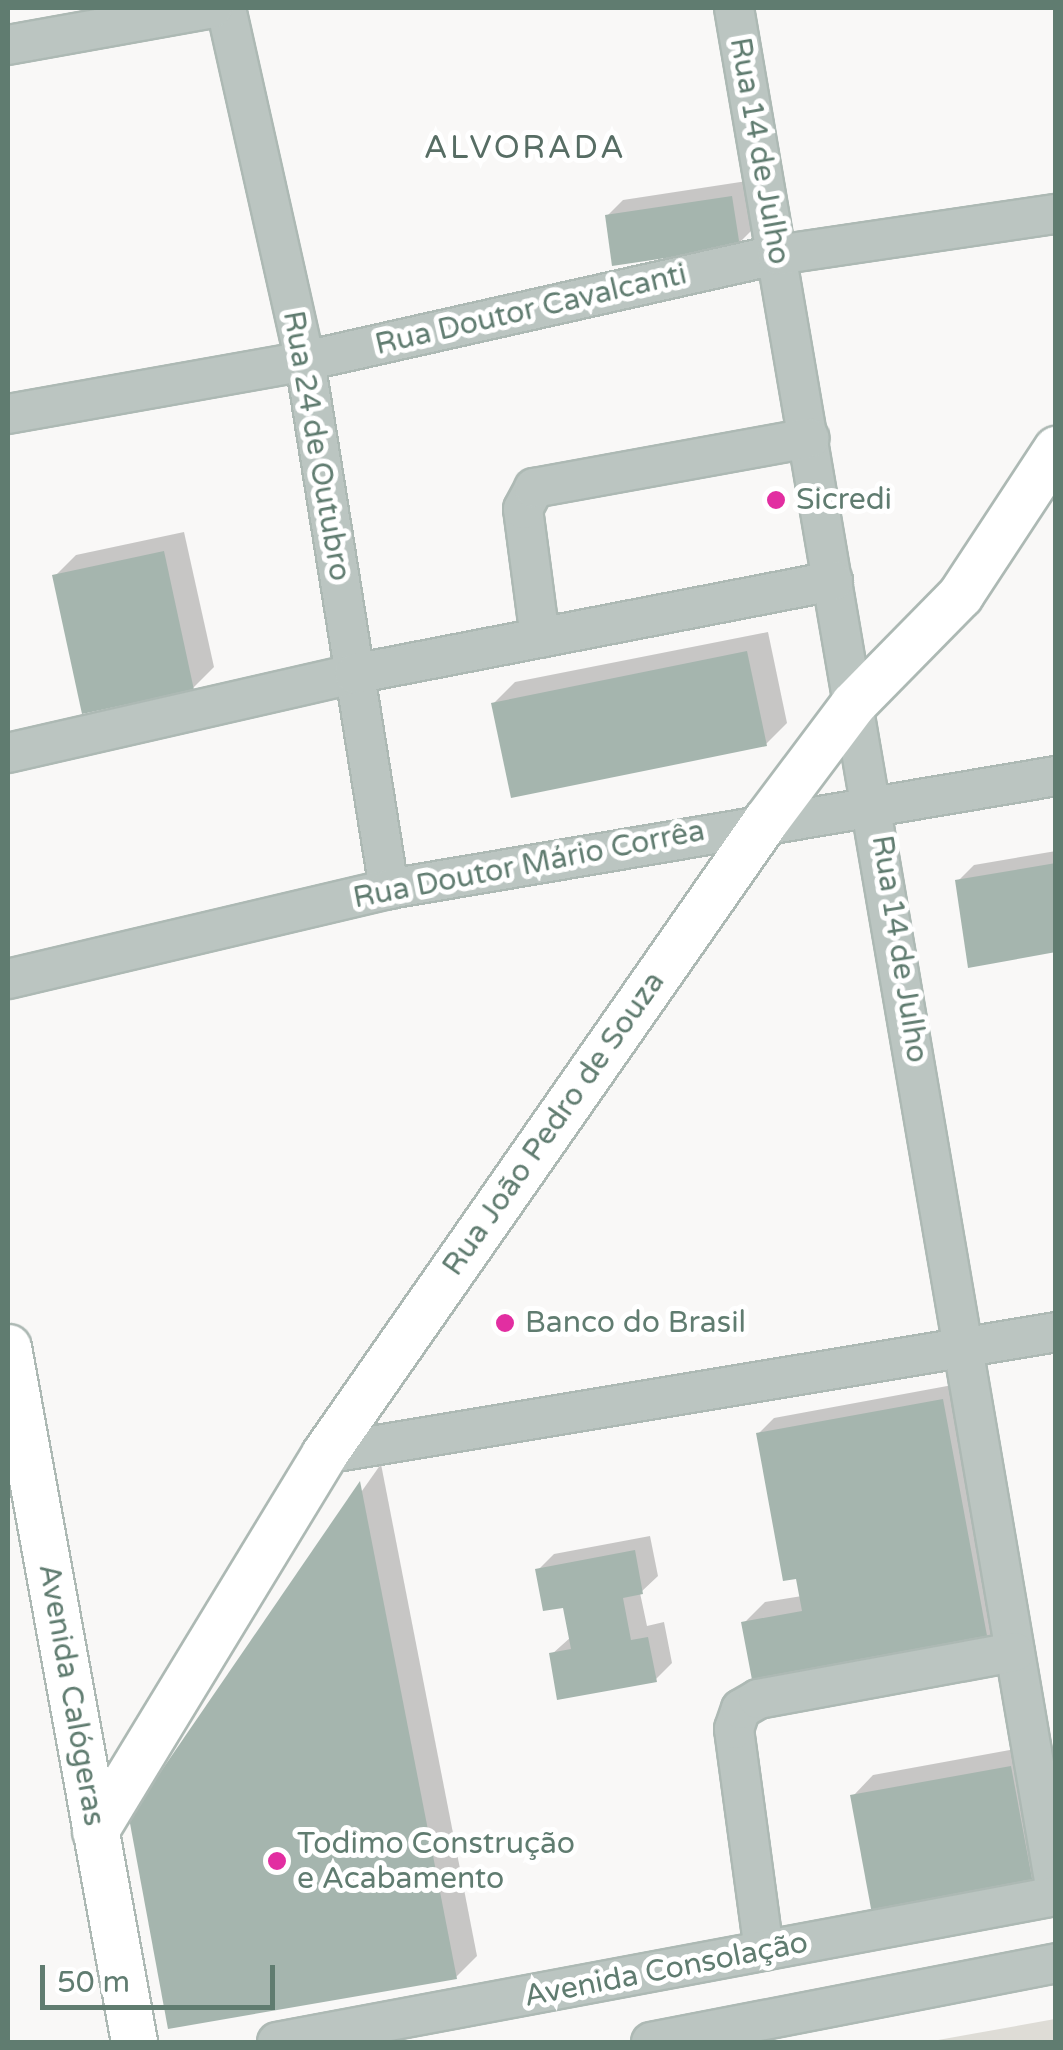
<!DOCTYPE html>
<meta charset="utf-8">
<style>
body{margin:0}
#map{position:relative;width:1063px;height:2050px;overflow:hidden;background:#f9f8f7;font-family:"Varela Round",sans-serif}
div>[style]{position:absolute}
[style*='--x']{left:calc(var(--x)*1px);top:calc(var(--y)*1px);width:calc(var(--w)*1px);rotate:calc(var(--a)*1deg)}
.green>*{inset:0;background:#dedcd6}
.shadow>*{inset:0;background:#0003}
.building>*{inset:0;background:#a5b5ae}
.roads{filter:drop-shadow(2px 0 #adb9b4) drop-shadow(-2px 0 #adb9b4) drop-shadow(0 2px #adb9b4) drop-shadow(0 -2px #adb9b4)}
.minor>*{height:38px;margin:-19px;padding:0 19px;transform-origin:19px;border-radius:19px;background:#bbc5c1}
.major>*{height:45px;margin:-22.5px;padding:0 22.5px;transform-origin:22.5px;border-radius:22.5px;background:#fff}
.dots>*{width:28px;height:28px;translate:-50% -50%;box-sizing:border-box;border:5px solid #fff;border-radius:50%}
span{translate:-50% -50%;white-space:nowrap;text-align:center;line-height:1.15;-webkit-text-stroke:10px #fff;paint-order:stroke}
.street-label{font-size:30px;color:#607c70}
.poi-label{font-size:30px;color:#607c70}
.left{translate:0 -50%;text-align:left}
.neighbourhood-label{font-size:32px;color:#576d64;letter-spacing:2.5px}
.frame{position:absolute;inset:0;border:10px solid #607c70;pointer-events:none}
.scale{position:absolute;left:40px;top:1965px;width:235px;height:45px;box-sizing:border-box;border:5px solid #607c70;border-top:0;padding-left:12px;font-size:30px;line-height:35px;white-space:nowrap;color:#607c70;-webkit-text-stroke:8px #fff;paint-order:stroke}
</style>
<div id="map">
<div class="green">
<i style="clip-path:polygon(1055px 2019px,1055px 2042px,927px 2042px)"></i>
</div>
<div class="shadow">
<i style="clip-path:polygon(747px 181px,754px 228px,738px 244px,607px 216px,623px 200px)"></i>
<i style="clip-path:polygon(184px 532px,214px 667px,193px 688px,55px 576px,76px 555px)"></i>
<i style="clip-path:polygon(768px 632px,787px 723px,766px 744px,494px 703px,515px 682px)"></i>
<i style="clip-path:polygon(1056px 851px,1056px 949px,958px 881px,974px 865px)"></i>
<i style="clip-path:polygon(958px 1384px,1007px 1618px,987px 1639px,744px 1623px,765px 1602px,802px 1596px,758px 1434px,774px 1418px)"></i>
<i style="clip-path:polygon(381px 1464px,477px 1956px,456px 1977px,131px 1818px)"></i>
<i style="clip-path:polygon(650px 1536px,658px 1576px,640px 1593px,647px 1626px,664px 1622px,672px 1663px,656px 1679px,552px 1654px,571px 1637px,565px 1605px,538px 1570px,554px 1554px)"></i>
<i style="clip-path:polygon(1031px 1746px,1053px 1861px,1032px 1881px,853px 1796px,873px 1775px)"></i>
</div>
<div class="building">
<i style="clip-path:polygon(732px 196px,740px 247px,612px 266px,605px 215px)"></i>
<i style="clip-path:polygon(164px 551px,194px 690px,82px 714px,52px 575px)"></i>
<i style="clip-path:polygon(747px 651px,767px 746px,511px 798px,491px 703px)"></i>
<i style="clip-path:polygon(1056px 863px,1056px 952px,968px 968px,955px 880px)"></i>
<i style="clip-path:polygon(943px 1399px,988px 1641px,753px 1685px,741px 1622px,802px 1611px,796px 1579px,783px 1581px,756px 1433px)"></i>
<i style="clip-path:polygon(360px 1481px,457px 1979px,168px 2029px,129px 1818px)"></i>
<i style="clip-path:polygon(635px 1550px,643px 1594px,623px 1598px,631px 1640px,648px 1637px,657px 1682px,557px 1700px,549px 1653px,571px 1649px,563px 1608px,543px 1611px,535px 1569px)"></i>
<i style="clip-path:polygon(1011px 1766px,1033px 1884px,872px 1914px,850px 1795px)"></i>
</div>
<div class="roads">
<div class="minor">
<i style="--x:226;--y:8;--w:362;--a:77.4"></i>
<i style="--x:305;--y:361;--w:535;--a:80.96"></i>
<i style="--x:734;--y:8;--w:1911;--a:80.3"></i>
<i style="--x:8;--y:45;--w:208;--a:-10.2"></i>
<i style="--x:8;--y:414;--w:302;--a:-10.1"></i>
<i style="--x:305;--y:361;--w:484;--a:-12.7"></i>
<i style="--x:777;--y:255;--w:282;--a:-8.4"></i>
<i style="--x:540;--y:638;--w:130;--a:-97.5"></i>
<i style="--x:523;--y:509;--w:24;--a:-62"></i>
<i style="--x:534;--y:488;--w:280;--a:-10.3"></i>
<i style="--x:8;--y:753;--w:355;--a:-12.9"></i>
<i style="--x:354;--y:674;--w:488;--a:-11"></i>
<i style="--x:8;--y:979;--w:391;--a:-13.3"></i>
<i style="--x:389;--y:889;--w:677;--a:-9.62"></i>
<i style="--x:324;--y:1454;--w:742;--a:-9.46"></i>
<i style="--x:764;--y:1951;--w:224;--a:-97.7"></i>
<i style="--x:734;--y:1729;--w:21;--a:-71"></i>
<i style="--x:741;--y:1709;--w:20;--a:-30"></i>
<i style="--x:758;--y:1699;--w:261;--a:-10.4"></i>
<i style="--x:277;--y:2042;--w:793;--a:-10.62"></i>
<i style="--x:651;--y:2042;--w:413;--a:-11"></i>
</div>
<div class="major">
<i style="--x:8;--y:1347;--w:706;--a:79.72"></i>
<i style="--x:95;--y:1831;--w:441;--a:-58.7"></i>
<i style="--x:324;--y:1454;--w:773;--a:-55.12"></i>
<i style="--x:766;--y:820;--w:145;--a:-53.1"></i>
<i style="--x:853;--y:704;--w:153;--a:-45.5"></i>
<i style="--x:960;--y:595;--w:175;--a:-56.7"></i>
</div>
</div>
<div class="dots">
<i style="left:776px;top:500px;background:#e22ea1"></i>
<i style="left:505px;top:1323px;background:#e22ea1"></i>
<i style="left:277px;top:1861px;background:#e22ea1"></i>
</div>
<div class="street-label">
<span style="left:759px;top:151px;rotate:80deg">Rua 14 de Julho</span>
<span style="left:531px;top:310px;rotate:-13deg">Rua Doutor Cavalcanti</span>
<span style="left:316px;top:446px;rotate:80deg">Rua 24 de Outubro</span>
<span style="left:529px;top:865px;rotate:-11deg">Rua Doutor Mário Corrêa</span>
<span style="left:899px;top:949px;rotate:81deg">Rua 14 de Julho</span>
<span style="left:554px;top:1124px;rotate:-55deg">Rua João Pedro de Souza</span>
<span style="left:71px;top:1695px;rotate:80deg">Avenida Calógeras</span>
<span style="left:666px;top:1970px;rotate:-11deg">Avenida Consolação</span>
</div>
<div class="poi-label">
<span class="left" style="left:796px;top:500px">Sicredi</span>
<span class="left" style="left:525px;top:1323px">Banco do Brasil</span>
<span class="left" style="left:297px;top:1861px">Todimo Construção<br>e Acabamento</span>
</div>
<div class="neighbourhood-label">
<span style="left:525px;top:148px">ALVORADA</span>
</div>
<div class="frame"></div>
<div class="scale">50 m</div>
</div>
